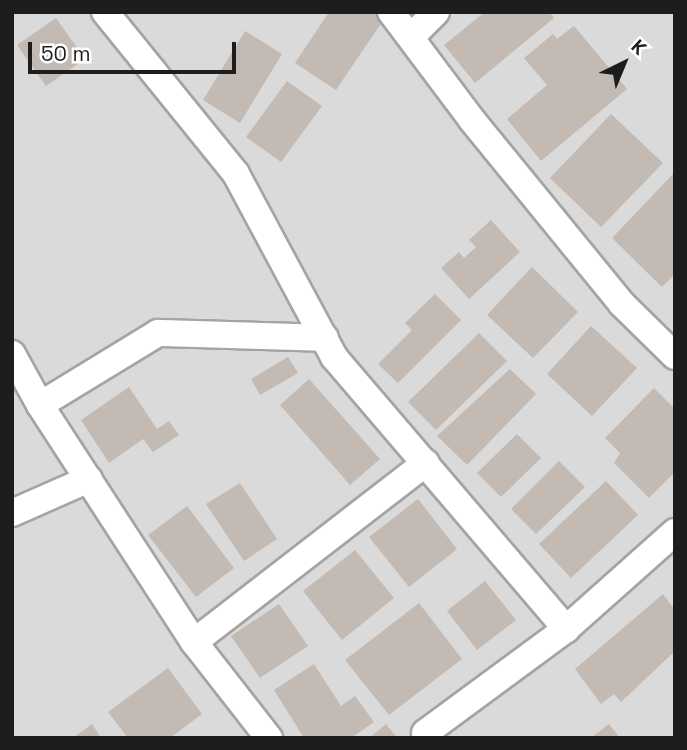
<!DOCTYPE html>
<style>
body{margin:0}
#map{position:relative;width:687px;height:750px;overflow:hidden;background:#eeebe3;font-family:"Space Grotesk",sans-serif}
div>[style]{position:absolute}
[style*='--x']{left:calc(var(--x)*1px);top:calc(var(--y)*1px);width:calc(var(--w)*1px);rotate:calc(var(--a)*1deg)}
.residential>*{inset:0;background:#dbdada}
.building>*{inset:0;background:#c2bab3}
.roads{filter:drop-shadow(2px 0 #a4a4a4) drop-shadow(-2px 0 #a4a4a4) drop-shadow(0 2px #a4a4a4) drop-shadow(0 -2px #a4a4a4)}
.minor>*{height:26px;margin:-13px;padding:0 13px;transform-origin:13px;border-radius:13px;background:#fff}
span{translate:-50% -50%;white-space:nowrap;text-align:center;line-height:1.15;-webkit-text-stroke:5px #fff;paint-order:stroke}
.frame{position:absolute;inset:0;border:14px solid #1d1d1d;pointer-events:none}
.north{position:absolute;left:589px;top:28px;width:70px;height:70px;-webkit-text-stroke:5px #fff;paint-order:stroke;rotate:43deg;font-size:19px;font-weight:700;line-height:28px;text-align:center;color:#1d1d1d}
.north::after{content:'';display:block;margin:auto;width:24px;height:32px;background:#1d1d1d;clip-path:polygon(50% 0,100% 100%,50% 72%,0 100%)}
.scale{position:absolute;left:28px;top:42px;width:208px;height:32px;box-sizing:border-box;border:4px solid #1d1d1d;border-top:0;padding-left:9px;font-size:21px;line-height:24px;white-space:nowrap;color:#1d1d1d;-webkit-text-stroke:5px #fff;paint-order:stroke}
</style>
<div id="map">
<div class="residential">
<i style="clip-path:polygon(12px 12px,675px 12px,675px 738px,12px 738px)"></i>
</div>
<div class="building">
<i style="clip-path:polygon(329px 12px,374px 12px,384px 19px,336px 90px,295px 63px)"></i>
<i style="clip-path:polygon(485px 12px,549px 12px,554px 18px,475px 83px,444px 45px)"></i>
<i style="clip-path:polygon(56px 18px,85px 59px,46px 86px,17px 45px)"></i>
<i style="clip-path:polygon(574px 26px,627px 89px,541px 161px,507px 119px,547px 85px,524px 58px,553px 34px,557px 39px)"></i>
<i style="clip-path:polygon(245px 31px,282px 54px,240px 123px,203px 100px)"></i>
<i style="clip-path:polygon(287px 81px,322px 106px,281px 162px,246px 137px)"></i>
<i style="clip-path:polygon(611px 114px,663px 163px,601px 227px,550px 178px)"></i>
<i style="clip-path:polygon(673px 174px,675px 274px,662px 287px,612px 238px)"></i>
<i style="clip-path:polygon(491px 220px,520px 252px,469px 299px,441px 268px,459px 252px,464px 258px,476px 247px,469px 240px)"></i>
<i style="clip-path:polygon(532px 267px,578px 312px,533px 358px,487px 315px)"></i>
<i style="clip-path:polygon(435px 294px,461px 320px,398px 383px,378px 364px,412px 330px,405px 323px)"></i>
<i style="clip-path:polygon(591px 326px,637px 368px,592px 416px,547px 374px)"></i>
<i style="clip-path:polygon(479px 333px,507px 361px,436px 430px,408px 402px)"></i>
<i style="clip-path:polygon(288px 357px,298px 373px,260px 395px,251px 379px)"></i>
<i style="clip-path:polygon(510px 369px,536px 394px,467px 465px,437px 436px)"></i>
<i style="clip-path:polygon(309px 379px,380px 459px,350px 485px,280px 405px)"></i>
<i style="clip-path:polygon(129px 387px,157px 429px,169px 421px,179px 435px,153px 452px,143px 439px,109px 463px,81px 420px)"></i>
<i style="clip-path:polygon(654px 388px,675px 409px,675px 472px,649px 498px,614px 463px,620px 453px,605px 438px)"></i>
<i style="clip-path:polygon(517px 434px,541px 458px,501px 497px,477px 473px)"></i>
<i style="clip-path:polygon(559px 461px,585px 487px,536px 534px,511px 509px)"></i>
<i style="clip-path:polygon(606px 481px,638px 515px,571px 578px,539px 544px)"></i>
<i style="clip-path:polygon(240px 483px,277px 539px,244px 561px,206px 504px)"></i>
<i style="clip-path:polygon(418px 499px,457px 549px,409px 587px,369px 537px)"></i>
<i style="clip-path:polygon(187px 506px,234px 568px,196px 597px,148px 535px)"></i>
<i style="clip-path:polygon(355px 550px,394px 598px,342px 640px,303px 591px)"></i>
<i style="clip-path:polygon(485px 581px,516px 620px,477px 650px,447px 611px)"></i>
<i style="clip-path:polygon(663px 594px,675px 610px,675px 651px,621px 702px,614px 694px,601px 704px,575px 669px)"></i>
<i style="clip-path:polygon(419px 603px,462px 659px,389px 715px,345px 660px)"></i>
<i style="clip-path:polygon(279px 604px,308px 646px,260px 678px,231px 636px)"></i>
<i style="clip-path:polygon(314px 664px,341px 706px,355px 696px,374px 722px,351px 738px,304px 738px,274px 690px)"></i>
<i style="clip-path:polygon(168px 668px,202px 714px,170px 738px,128px 738px,108px 712px)"></i>
<i style="clip-path:polygon(92px 724px,101px 738px,73px 738px)"></i>
<i style="clip-path:polygon(386px 724px,397px 738px,369px 738px)"></i>
<i style="clip-path:polygon(609px 724px,620px 738px,591px 738px)"></i>
</div>
<div class="roads">
<div class="minor">
<i style="--x:105;--y:12;--w:208;--a:51"></i>
<i style="--x:236;--y:174;--w:208;--a:61.8"></i>
<i style="--x:334;--y:357;--w:358;--a:49.5"></i>
<i style="--x:391;--y:12;--w:135;--a:53.1"></i>
<i style="--x:472;--y:120;--w:237;--a:50.8"></i>
<i style="--x:622;--y:304;--w:74;--a:44.5"></i>
<i style="--x:412;--y:36;--w:34;--a:-45"></i>
<i style="--x:12;--y:354;--w:58;--a:61.2"></i>
<i style="--x:40;--y:405;--w:283;--a:57"></i>
<i style="--x:194;--y:642;--w:122;--a:52"></i>
<i style="--x:40;--y:405;--w:138;--a:-31.4"></i>
<i style="--x:158;--y:333;--w:167;--a:1.7"></i>
<i style="--x:12;--y:513;--w:84;--a:-23.8"></i>
<i style="--x:194;--y:642;--w:293;--a:-37.7"></i>
<i style="--x:425;--y:733;--w:175;--a:-36.4"></i>
<i style="--x:566;--y:629;--w:146;--a:-41.7"></i>
</div>
</div>
<div class="frame"></div>
<div class="north">K</div>
<div class="scale">50 m</div>
</div>
